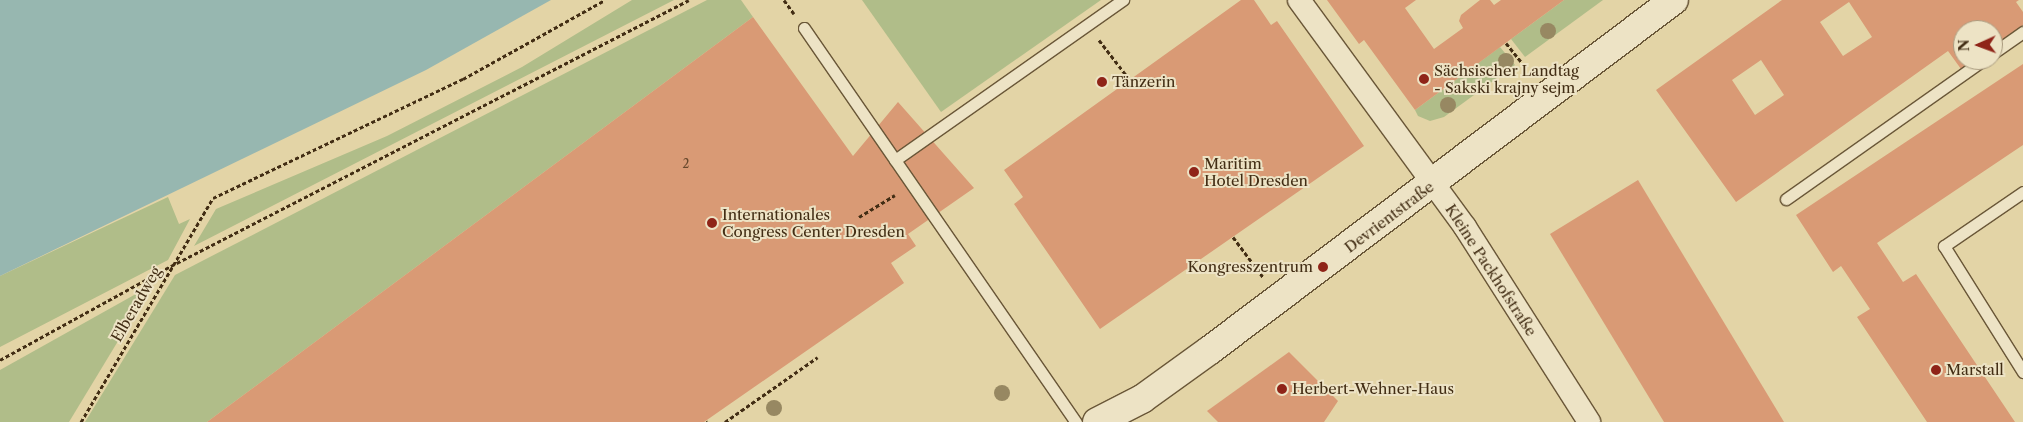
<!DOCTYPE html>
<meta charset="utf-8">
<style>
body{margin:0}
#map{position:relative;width:2023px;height:422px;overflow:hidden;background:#e3d4a6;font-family:"Libre Caslon Text",serif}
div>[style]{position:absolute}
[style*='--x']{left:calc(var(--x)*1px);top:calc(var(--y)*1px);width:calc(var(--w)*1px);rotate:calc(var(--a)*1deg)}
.green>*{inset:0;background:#b0bd89}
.water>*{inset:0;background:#97b7b0}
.building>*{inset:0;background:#d99a75}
.path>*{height:3px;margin-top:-1.5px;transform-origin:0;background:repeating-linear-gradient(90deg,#422d14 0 4px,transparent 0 6.5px)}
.roads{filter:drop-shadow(1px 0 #6a5738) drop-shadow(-1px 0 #6a5738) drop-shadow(0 1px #6a5738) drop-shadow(0 -1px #6a5738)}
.lane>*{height:11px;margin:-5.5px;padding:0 5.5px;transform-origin:5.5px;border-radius:5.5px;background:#ede3c5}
.street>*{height:22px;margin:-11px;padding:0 11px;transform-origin:11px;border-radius:11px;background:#ede3c5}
.secondary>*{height:28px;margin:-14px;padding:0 14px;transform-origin:14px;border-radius:14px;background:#ede3c5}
.trees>*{width:16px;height:16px;margin:-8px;border-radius:50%;background:#978862}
.dots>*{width:14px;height:14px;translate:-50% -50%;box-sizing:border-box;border:2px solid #ede3c5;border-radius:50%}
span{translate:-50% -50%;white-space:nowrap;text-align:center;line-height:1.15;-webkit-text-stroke:4px #ede3c5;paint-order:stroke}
.number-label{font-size:12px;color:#68482c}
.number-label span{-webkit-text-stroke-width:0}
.poi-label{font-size:15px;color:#422d14}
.left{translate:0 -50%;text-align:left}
.right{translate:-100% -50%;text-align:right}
.street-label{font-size:15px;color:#422d14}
.north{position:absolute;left:1953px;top:20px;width:50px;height:50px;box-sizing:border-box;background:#ede3c5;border:1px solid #a99a7e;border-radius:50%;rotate:268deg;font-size:14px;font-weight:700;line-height:20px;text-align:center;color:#422d14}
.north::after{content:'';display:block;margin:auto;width:18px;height:22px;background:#8f2418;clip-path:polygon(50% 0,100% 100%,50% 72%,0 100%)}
</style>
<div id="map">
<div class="green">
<i style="clip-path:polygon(632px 0,674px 0,194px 246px,216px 209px,387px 136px,522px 67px)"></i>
<i style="clip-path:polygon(707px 0,741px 0,753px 17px,207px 422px,85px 422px,175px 275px)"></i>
<i style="clip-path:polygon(862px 0,1101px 0,941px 112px)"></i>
<i style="clip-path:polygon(1564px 0,1603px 0,1525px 57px,1511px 39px)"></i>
<i style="clip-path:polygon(1500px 47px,1515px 65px,1444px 117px,1430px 121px,1418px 116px,1415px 110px)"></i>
<i style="clip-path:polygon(168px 197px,179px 224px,190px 219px,168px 260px,0 347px,0 276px)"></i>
<i style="clip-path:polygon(152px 285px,69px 422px,0 422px,0 370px)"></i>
</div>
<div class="water">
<i style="clip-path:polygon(0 0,551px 0,426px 70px,0 276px)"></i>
</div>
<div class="building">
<i style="clip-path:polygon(1241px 0,1254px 0,1271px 25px,1277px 21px,1364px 146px,1100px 329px,1014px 204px,1023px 197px,1004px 170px)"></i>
<i style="clip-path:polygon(1327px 0,1416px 0,1405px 8px,1434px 49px,1463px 28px,1459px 21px,1461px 15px,1480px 0,1490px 0,1494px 5px,1501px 0,1564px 0,1415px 110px,1364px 40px,1359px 44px)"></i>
<i style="clip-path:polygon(evenodd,1782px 0,2019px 0,2016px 2px,2023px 12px,2023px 25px,1993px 47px,1993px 30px,1963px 30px,1963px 60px,1974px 60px,1961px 69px,1948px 51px,1736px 202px,1656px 90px,1782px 0,1849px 2px,1872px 37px,1843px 56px,1820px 22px,1849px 2px,1782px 0,1761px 60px,1784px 95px,1755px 115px,1732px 80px,1761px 60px)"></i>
<i style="clip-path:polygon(753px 17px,853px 156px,898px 102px,974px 188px,908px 234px,916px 246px,891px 263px,904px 283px,704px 422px,207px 422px)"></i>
<i style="clip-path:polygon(2023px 64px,2023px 145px,1877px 243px,1903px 282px,1916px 274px,2015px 422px,1927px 422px,1857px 317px,1870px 309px,1841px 266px,1833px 272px,1796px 215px)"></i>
<i style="clip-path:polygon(1638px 180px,1784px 422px,1664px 422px,1550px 234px)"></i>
<i style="clip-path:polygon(1289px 352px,1338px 401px,1324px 422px,1218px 422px,1207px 411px)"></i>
</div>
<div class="path">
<i style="--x:784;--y:0;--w:17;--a:54"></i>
<i style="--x:1099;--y:40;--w:51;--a:52.2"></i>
<i style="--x:1506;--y:43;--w:27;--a:51"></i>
<i style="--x:859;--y:217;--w:42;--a:-31.4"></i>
<i style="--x:1233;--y:237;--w:50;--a:53.1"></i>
<i style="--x:0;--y:360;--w:195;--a:-28.8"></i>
<i style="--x:171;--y:266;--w:582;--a:-27.18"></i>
<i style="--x:706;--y:421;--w:1;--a:45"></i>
<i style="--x:81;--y:422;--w:260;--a:-59.5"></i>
<i style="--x:213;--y:198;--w:277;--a:-25.5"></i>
<i style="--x:463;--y:79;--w:162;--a:-29.1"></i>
<i style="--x:725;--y:422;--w:113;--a:-35"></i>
</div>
<div class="roads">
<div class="lane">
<i style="--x:804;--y:28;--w:479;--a:55.4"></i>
<i style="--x:1993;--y:53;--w:37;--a:-35"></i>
<i style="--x:895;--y:160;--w:279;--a:-35.1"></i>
<i style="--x:2023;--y:192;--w:96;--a:145.6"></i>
<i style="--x:1944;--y:246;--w:149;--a:57.9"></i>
<i style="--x:1786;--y:199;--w:241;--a:-35.2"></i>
</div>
<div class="street">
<i style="--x:1299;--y:0;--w:281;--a:53.8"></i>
<i style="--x:1465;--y:227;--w:231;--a:57.5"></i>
</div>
<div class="secondary">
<i style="--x:1097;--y:422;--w:51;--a:-27.1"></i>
<i style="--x:1142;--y:399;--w:84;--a:-35.8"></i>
<i style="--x:1210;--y:350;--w:581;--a:-37.03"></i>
</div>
</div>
<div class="trees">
<i style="left:1548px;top:31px"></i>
<i style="left:1506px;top:61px"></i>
<i style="left:1448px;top:105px"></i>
<i style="left:1002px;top:393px"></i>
<i style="left:774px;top:408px"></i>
</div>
<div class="dots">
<i style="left:1424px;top:79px;background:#8f2418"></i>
<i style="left:1102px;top:82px;background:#8f2418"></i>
<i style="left:1194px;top:172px;background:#8f2418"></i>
<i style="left:712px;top:223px;background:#8f2418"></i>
<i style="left:1323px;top:267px;background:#8f2418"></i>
<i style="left:1936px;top:370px;background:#8f2418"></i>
<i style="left:1282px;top:389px;background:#8f2418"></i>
</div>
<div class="number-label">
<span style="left:686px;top:164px">2</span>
</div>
<div class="poi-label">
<span class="left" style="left:1434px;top:79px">Sächsischer Landtag<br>- Sakski krajny sejm</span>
<span class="left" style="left:1112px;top:82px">Tänzerin</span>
<span class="left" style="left:1204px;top:172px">Maritim<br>Hotel Dresden</span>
<span class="left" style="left:722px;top:223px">Internationales<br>Congress Center Dresden</span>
<span class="right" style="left:1313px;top:267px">Kongresszentrum</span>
<span class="left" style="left:1946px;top:370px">Marstall</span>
<span class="left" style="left:1292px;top:389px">Herbert-Wehner-Haus</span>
</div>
<div class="street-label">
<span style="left:1389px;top:217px;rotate:-37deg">Devrientstraße</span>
<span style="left:1491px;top:270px;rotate:57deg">Kleine Packhofstraße</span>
<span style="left:136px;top:304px;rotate:-60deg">Elberadweg</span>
</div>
<div class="north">N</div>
</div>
